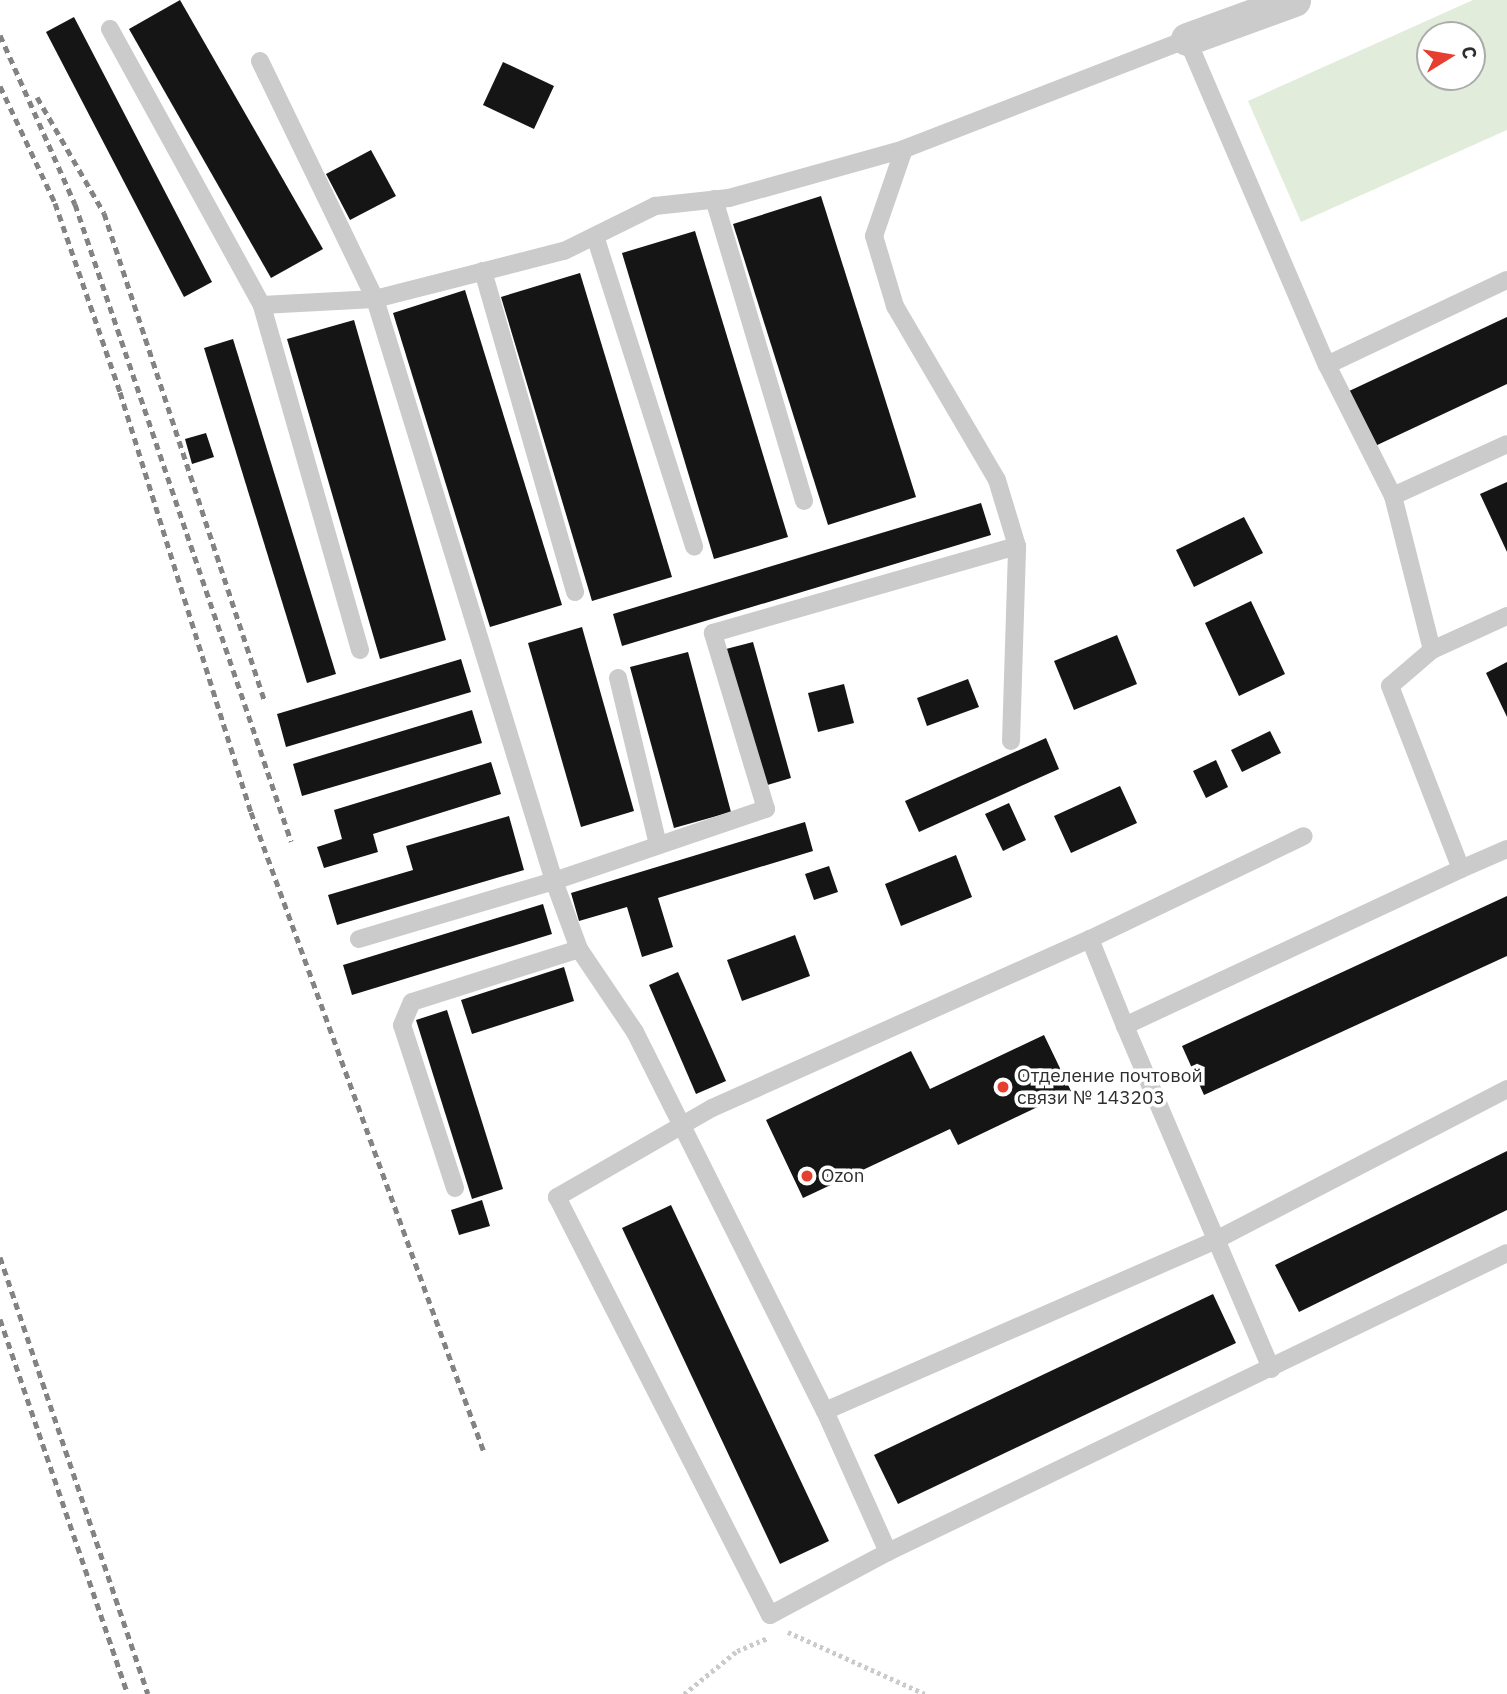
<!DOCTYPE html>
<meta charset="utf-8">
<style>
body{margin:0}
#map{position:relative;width:1507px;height:1694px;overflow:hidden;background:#fff;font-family:"IBM Plex Sans",sans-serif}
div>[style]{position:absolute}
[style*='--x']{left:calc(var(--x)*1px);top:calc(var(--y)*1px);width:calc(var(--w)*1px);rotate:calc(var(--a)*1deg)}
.green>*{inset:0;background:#e2ecdb}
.building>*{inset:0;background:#151515}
.path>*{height:4.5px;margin-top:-2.25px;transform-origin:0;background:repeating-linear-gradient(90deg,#cbcbcb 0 3.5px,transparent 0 7px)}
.service>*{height:18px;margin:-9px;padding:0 9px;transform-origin:9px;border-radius:9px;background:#cbcbcb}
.minor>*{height:33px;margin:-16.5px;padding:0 16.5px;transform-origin:16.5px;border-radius:16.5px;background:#cbcbcb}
.rail>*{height:5px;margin-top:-2.5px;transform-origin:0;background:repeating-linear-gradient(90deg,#838383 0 7px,transparent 0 12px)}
.dots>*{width:19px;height:19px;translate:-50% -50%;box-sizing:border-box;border:4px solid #fff;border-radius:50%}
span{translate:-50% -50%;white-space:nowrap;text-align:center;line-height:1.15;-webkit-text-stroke:7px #fff;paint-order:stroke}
.poi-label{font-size:19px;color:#2e2e2e}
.left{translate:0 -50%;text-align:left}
.north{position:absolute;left:1416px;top:21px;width:70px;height:70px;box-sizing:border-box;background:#fff;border:2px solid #ababab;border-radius:50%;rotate:79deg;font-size:19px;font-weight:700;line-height:28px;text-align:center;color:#2e2e2e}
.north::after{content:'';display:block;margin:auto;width:24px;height:32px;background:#e63e2f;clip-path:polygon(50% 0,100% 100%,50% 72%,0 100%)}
</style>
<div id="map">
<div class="green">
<i style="clip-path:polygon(evenodd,1473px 0,1507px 0,1507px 130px,1301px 222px,1248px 101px,1473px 0,1430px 35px,1472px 35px,1472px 77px,1430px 77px,1430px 35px)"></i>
</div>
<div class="building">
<i style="clip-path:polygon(180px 0,323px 249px,271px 278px,129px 29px)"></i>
<i style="clip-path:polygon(74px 17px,212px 282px,184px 297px,46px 32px)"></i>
<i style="clip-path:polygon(503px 62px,554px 86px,534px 129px,483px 105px)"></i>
<i style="clip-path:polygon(371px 150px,396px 196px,350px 220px,326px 174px)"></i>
<i style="clip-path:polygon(821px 196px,916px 497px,828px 525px,733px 224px)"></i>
<i style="clip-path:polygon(695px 231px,788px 537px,714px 559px,622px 253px)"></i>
<i style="clip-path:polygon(580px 273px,672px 577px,592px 601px,501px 297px)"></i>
<i style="clip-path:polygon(465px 290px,562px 605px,490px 627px,393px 313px)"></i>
<i style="clip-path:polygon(1507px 317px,1507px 384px,1373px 447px,1347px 392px)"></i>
<i style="clip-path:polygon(354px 320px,446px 640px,380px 659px,287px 339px)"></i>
<i style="clip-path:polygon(233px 339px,336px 674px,307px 683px,204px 348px)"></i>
<i style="clip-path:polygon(206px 433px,214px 457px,192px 464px,185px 439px)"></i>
<i style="clip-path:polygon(1507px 482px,1507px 552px,1480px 494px)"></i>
<i style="clip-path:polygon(981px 503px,991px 535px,622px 646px,613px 614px)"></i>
<i style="clip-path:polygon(1244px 517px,1263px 553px,1194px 587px,1176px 550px)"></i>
<i style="clip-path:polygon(1251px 601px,1285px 674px,1239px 696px,1205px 623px)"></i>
<i style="clip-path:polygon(582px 627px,634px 811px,581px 827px,528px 643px)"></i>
<i style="clip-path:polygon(1117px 635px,1137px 684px,1074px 710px,1054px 661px)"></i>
<i style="clip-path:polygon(753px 642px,791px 778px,764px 786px,726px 649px)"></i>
<i style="clip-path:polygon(688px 652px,731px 812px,674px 828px,630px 667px)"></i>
<i style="clip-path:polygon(461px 659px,471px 692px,286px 747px,277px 714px)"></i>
<i style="clip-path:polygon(1507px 662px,1507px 717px,1486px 673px)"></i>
<i style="clip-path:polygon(968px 679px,979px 707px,927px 726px,917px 698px)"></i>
<i style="clip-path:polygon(844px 684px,854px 723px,818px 732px,808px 693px)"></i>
<i style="clip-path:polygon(472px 710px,482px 743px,302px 796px,293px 764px)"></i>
<i style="clip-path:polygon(1270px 731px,1281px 753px,1242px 772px,1231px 750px)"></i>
<i style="clip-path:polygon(1046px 738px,1059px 769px,919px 832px,905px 801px)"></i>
<i style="clip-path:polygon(1216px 760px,1228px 787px,1206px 798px,1193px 771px)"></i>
<i style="clip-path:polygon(491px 762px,501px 794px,373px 834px,378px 852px,324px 868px,317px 847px,342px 839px,334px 810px)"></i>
<i style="clip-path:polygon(1120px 786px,1137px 823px,1071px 853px,1054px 816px)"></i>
<i style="clip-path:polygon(1009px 803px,1026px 840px,1003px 851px,985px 814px)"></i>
<i style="clip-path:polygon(509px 816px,524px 870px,337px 925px,328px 895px,413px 870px,406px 846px)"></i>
<i style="clip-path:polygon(805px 822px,813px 851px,658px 898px,673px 947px,642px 957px,627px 907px,579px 921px,571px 893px)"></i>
<i style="clip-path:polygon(956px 855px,972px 897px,901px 926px,885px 884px)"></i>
<i style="clip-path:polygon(829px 866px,838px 892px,814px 900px,805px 874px)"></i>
<i style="clip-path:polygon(1507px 896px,1507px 956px,1204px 1095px,1182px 1046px)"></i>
<i style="clip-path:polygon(543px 904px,552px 934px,352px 995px,343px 965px)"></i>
<i style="clip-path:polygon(795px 935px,810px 976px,742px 1001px,727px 960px)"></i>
<i style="clip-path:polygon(564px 967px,574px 1001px,472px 1034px,461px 1000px)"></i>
<i style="clip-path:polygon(678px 972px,726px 1081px,696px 1094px,649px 985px)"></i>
<i style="clip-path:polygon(447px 1010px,503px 1189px,472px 1199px,416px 1020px)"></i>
<i style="clip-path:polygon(1044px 1035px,1071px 1091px,958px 1145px,950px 1129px,803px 1198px,766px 1120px,911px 1051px,930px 1089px)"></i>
<i style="clip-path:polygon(1507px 1151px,1507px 1210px,1299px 1312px,1275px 1265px)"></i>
<i style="clip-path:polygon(482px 1200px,490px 1226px,459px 1235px,451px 1210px)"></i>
<i style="clip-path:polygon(671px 1205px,829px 1541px,780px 1564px,622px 1228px)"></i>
<i style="clip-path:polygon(1213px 1294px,1236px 1343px,898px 1504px,874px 1455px)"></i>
</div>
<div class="path">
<i style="--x:788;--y:1632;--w:150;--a:24.3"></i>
<i style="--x:684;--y:1694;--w:68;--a:-39.1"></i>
<i style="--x:737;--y:1651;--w:33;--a:-23"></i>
</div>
<div class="service">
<i style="--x:110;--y:29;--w:315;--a:61.2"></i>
<i style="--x:260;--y:61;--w:264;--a:64.2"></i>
<i style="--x:375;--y:299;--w:609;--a:72.9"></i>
<i style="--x:554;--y:881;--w:224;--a:-18.8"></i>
<i style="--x:766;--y:809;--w:184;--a:-106.8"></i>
<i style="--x:713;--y:633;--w:316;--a:-16"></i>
<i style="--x:714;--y:199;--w:315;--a:73.4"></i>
<i style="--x:595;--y:236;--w:326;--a:72.3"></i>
<i style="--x:483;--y:271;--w:334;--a:74"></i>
<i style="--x:1327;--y:365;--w:199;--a:-25.3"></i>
<i style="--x:1393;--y:496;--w:125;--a:-24.5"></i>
<i style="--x:360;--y:650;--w:359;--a:-105.9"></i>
<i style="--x:262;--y:305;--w:113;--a:-3"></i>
<i style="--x:375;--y:299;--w:195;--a:-14.3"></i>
<i style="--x:564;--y:251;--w:102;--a:-26.3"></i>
<i style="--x:655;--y:206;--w:74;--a:-6.2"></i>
<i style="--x:729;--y:198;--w:182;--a:-15.6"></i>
<i style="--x:1432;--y:650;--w:82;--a:-24.4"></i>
<i style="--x:618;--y:678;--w:172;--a:76.5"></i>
<i style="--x:1011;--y:741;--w:195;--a:-88.2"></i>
<i style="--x:1017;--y:546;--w:69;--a:-106.9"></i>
<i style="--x:997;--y:480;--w:202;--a:-120.4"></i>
<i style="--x:895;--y:306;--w:73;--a:-106.7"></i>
<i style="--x:874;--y:236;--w:92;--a:-71"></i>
<i style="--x:904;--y:149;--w:304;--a:-21.2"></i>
<i style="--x:1187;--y:39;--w:355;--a:66.8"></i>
<i style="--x:1327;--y:365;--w:147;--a:63.3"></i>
<i style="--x:1393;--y:496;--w:159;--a:75.8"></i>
<i style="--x:1432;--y:650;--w:55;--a:139.4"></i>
<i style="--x:1390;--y:686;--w:196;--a:68.8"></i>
<i style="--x:1461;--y:869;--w:371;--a:155"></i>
<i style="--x:1125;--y:1026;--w:94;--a:-111.9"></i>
<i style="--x:1090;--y:939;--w:414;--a:155.9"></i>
<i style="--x:712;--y:1108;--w:179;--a:150.1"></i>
<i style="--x:557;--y:1197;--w:469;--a:63"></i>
<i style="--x:770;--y:1615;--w:134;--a:-28.1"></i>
<i style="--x:888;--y:1552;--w:687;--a:-25.78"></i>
<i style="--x:1461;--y:869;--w:50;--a:-23.5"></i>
<i style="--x:359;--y:939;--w:203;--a:-16.6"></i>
<i style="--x:554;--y:881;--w:72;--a:69.8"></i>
<i style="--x:579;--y:949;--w:100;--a:56"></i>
<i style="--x:635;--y:1032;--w:424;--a:63.4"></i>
<i style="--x:1090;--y:939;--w:237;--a:-25.7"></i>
<i style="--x:1125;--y:1026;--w:373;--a:66.9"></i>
<i style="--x:455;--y:1188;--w:171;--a:-108"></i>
<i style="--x:402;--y:1025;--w:25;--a:-67"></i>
<i style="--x:412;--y:1002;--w:175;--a:-17.6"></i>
<i style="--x:888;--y:1552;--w:154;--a:-114.1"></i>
<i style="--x:825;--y:1411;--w:427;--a:-23.6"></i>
<i style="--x:1216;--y:1240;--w:328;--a:-27.4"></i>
</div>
<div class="minor">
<i style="--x:1187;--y:39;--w:114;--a:-20"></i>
</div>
<div class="rail">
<i style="--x:0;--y:35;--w:185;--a:66.1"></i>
<i style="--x:75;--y:204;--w:673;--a:71.27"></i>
<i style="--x:0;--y:86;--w:129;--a:64.8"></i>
<i style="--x:55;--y:203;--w:200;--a:71"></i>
<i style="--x:120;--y:392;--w:440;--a:72.7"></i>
<i style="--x:251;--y:812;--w:681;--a:70"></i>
<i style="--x:37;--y:97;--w:134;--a:60"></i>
<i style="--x:104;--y:213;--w:515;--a:71.78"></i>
<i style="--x:0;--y:1257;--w:461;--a:71.3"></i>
<i style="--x:0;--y:1319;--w:396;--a:71.2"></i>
</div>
<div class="dots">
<i style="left:1003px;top:1087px;background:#e63e2f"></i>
<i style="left:807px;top:1176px;background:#e63e2f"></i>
</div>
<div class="poi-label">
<span class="left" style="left:1017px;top:1087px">Отделение почтовой<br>связи № 143203</span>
<span class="left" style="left:821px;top:1176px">Ozon</span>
</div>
<div class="north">С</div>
</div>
